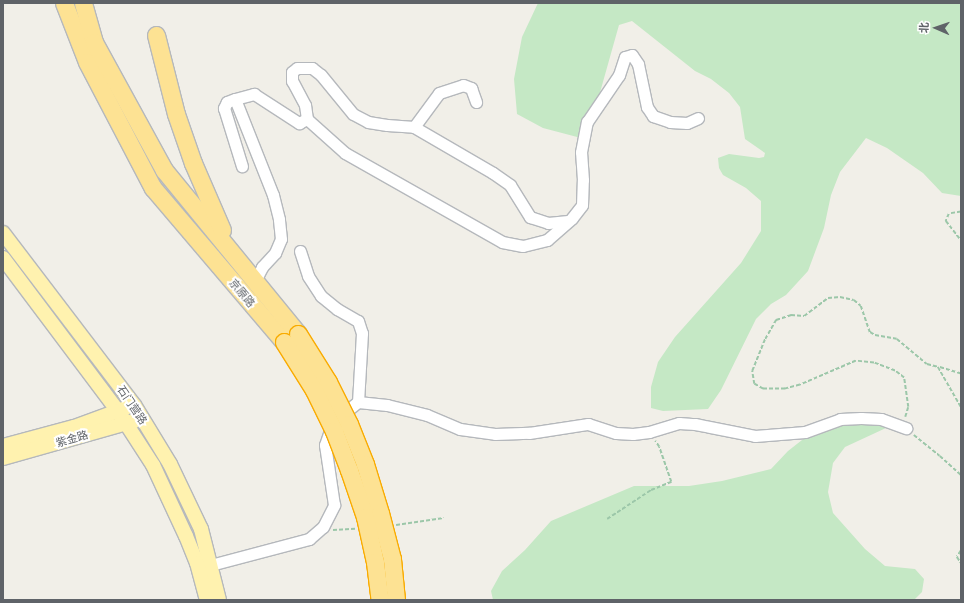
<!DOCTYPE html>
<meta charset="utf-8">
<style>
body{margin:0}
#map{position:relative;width:964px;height:603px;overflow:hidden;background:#f1efe8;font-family:"Archivo Narrow","Noto Sans SC",sans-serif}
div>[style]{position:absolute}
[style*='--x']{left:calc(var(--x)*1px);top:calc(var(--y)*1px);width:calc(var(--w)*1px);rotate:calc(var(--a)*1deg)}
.green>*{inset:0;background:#c5e8c5}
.path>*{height:1.5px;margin-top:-0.75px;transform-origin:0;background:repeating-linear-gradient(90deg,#9cc7a9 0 4px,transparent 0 6px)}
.roads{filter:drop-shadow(1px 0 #b5b8bc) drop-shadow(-1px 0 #b5b8bc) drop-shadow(0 1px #b5b8bc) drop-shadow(0 -1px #b5b8bc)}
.minor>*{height:11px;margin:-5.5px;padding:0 5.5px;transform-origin:5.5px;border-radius:5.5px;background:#fff}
.major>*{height:14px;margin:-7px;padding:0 7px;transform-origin:7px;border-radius:7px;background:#fff2af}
.highway>*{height:17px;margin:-8.5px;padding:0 8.5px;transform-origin:8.5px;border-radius:8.5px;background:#fde293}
.bridges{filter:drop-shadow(1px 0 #f9ab00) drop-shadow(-1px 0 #f9ab00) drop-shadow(0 1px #f9ab00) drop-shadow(0 -1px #f9ab00)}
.highway-bridge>*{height:17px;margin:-8.5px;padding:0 8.5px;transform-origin:8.5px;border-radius:8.5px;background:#fde293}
span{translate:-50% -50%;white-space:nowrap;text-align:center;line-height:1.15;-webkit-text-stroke:4px #fff;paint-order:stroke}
.street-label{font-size:11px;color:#5f6368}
.frame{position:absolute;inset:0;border:4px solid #5f6368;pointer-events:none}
.north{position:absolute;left:916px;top:8px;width:40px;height:40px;-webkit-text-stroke:3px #fff;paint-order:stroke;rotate:272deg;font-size:11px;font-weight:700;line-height:16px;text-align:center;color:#5f6368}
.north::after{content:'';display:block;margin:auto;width:14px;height:18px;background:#5f6368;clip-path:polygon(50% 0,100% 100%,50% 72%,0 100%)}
</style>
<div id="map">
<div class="green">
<i style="clip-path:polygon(538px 3px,961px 3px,961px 196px,942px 193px,923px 173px,887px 148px,866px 138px,840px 172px,831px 195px,824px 228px,808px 271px,786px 295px,771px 304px,756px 319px,721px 390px,708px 409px,663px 411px,651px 408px,651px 387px,658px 362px,675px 337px,741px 263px,761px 231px,761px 201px,746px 188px,723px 175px,719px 168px,718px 158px,729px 154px,759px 158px,764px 157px,765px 153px,745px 139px,740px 107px,729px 93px,711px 79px,695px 71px,632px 21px,619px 25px,590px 128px,581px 138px,543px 128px,517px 114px,514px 79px,522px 37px)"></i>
<i style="clip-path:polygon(862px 412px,876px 413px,886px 417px,886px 428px,845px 447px,833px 463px,828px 492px,833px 513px,865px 549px,885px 566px,915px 569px,924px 579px,922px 592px,914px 600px,493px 600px,491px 591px,502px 571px,525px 550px,551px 521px,634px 486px,689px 486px,722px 481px,771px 469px,788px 451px,825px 422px,844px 413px)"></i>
</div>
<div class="path">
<i style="--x:961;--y:212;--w:12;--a:171"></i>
<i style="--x:949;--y:214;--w:8;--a:113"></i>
<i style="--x:946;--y:221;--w:24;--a:52"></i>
<i style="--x:961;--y:374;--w:24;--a:-163"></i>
<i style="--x:938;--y:367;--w:46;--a:60.1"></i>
<i style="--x:905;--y:417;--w:10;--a:-73"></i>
<i style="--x:908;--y:407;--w:29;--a:-98"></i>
<i style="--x:904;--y:378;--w:11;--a:-142"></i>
<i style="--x:895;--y:371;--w:22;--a:-159"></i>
<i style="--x:874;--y:363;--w:18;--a:-174"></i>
<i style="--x:856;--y:361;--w:61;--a:156.8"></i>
<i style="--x:800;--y:385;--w:16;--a:165"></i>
<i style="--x:785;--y:389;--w:22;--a:180"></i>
<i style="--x:763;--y:389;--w:10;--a:-151"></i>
<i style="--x:754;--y:384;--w:13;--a:-99"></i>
<i style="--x:752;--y:371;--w:35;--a:-68"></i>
<i style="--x:765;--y:339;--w:22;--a:-60"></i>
<i style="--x:776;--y:320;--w:16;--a:-18"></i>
<i style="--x:791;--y:315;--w:13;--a:4"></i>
<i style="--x:804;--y:316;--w:30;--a:-37"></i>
<i style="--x:828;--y:298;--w:12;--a:-5"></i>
<i style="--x:840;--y:297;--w:14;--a:12"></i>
<i style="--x:854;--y:300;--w:9;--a:41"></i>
<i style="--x:861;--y:306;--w:28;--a:71"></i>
<i style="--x:870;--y:332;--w:6;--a:31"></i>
<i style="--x:875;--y:335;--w:22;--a:10"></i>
<i style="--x:897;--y:339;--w:39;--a:40"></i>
<i style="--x:927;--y:364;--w:11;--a:15"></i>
<i style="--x:914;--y:435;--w:33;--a:39"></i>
<i style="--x:940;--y:456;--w:28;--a:42"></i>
<i style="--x:607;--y:519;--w:53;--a:-33.4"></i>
<i style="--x:651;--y:490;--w:22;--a:-22"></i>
<i style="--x:671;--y:482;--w:37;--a:-109"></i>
<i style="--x:659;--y:447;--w:7;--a:-124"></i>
<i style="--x:396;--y:525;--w:48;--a:-8.5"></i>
<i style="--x:333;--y:530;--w:22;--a:-3"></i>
<i style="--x:961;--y:551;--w:7;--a:124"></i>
<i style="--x:957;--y:557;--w:7;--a:56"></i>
</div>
<div class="roads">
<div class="minor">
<i style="--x:235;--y:99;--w:9;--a:159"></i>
<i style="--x:227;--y:102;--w:7;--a:117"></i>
<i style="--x:224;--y:108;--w:61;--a:72.8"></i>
<i style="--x:307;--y:119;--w:14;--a:-98"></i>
<i style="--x:305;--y:105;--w:27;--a:-118"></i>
<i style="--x:292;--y:81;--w:9;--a:-90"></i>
<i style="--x:292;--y:72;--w:6;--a:-39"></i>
<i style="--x:297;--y:68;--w:15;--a:0"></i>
<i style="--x:312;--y:68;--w:11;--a:38"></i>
<i style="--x:321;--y:75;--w:50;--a:50.6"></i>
<i style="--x:353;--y:114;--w:17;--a:28"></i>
<i style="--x:368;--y:122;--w:19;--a:9"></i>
<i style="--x:387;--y:125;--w:27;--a:4"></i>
<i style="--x:414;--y:127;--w:91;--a:30.2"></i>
<i style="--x:493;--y:173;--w:21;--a:35"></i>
<i style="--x:510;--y:185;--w:38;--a:58"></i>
<i style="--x:530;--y:217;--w:19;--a:18"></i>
<i style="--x:548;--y:223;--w:20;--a:-6"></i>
<i style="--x:414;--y:127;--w:42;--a:-53.7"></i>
<i style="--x:439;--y:93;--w:25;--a:-18"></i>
<i style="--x:463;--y:85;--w:9;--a:21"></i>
<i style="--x:471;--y:88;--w:15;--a:70"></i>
<i style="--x:300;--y:251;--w:26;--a:72"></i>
<i style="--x:308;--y:276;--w:24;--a:57"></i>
<i style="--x:321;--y:296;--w:21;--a:39"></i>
<i style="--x:337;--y:309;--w:24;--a:30"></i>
<i style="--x:358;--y:321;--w:13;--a:72"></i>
<i style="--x:362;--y:333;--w:69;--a:93.3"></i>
<i style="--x:255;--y:281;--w:16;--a:-63"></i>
<i style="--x:262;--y:267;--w:19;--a:-47"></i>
<i style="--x:275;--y:253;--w:15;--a:-67"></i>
<i style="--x:281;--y:239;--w:20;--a:-96"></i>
<i style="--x:279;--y:219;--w:25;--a:-104"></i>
<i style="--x:273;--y:195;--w:103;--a:-111.6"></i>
<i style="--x:235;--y:99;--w:20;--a:-15"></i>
<i style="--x:254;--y:94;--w:54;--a:32.8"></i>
<i style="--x:299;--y:123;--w:9;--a:-27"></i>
<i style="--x:307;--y:119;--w:51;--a:41.8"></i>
<i style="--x:345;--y:153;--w:180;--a:29.5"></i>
<i style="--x:502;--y:242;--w:21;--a:11"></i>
<i style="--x:523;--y:246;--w:25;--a:-14"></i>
<i style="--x:547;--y:240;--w:33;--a:-41"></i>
<i style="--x:572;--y:218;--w:16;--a:-52"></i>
<i style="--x:582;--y:205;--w:25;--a:-88"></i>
<i style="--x:583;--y:180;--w:28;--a:-94"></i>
<i style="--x:581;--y:152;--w:31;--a:-79"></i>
<i style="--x:587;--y:122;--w:57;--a:-55.8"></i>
<i style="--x:619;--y:75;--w:19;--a:-72"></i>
<i style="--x:625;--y:57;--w:7;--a:-16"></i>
<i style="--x:632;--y:55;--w:11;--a:56"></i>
<i style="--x:638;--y:64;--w:44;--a:78.2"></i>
<i style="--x:647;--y:107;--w:11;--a:56"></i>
<i style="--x:653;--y:116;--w:18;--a:19"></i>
<i style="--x:670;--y:122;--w:17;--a:3"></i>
<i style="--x:687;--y:123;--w:12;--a:-24"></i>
<i style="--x:203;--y:567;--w:110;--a:-14.8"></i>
<i style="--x:309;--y:539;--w:18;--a:-41"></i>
<i style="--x:323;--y:527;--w:25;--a:-63"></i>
<i style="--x:334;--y:505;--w:61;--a:-98.5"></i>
<i style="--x:325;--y:445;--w:24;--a:-71"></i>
<i style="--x:333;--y:422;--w:32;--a:-39"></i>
<i style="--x:358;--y:402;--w:29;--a:6"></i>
<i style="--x:387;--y:405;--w:41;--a:14"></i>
<i style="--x:427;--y:415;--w:36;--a:23"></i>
<i style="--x:460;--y:429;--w:35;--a:8"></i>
<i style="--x:495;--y:434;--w:34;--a:-2"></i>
<i style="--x:529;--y:433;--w:60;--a:-8.7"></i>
<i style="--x:588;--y:424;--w:29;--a:18"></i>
<i style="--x:616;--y:433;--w:17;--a:3"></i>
<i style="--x:633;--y:434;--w:16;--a:-7"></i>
<i style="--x:649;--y:432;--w:31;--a:-17"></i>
<i style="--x:679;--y:423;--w:16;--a:4"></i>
<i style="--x:695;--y:424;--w:61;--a:11.3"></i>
<i style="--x:755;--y:436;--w:50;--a:-4.6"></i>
<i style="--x:805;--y:432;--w:37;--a:-20"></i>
<i style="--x:840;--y:419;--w:21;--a:-3"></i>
<i style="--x:861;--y:418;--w:20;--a:3"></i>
<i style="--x:881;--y:419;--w:27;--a:20"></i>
</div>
<div class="major">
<i style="--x:3;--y:233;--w:216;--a:52.7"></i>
<i style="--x:134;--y:405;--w:69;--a:58.6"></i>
<i style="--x:170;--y:464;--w:72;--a:64.5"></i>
<i style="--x:201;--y:529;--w:73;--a:75.8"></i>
<i style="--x:3;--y:258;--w:191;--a:53.1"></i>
<i style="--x:118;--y:411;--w:64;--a:57.1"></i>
<i style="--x:153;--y:465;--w:78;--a:65.1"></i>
<i style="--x:186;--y:536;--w:29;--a:68"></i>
<i style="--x:197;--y:563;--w:38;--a:75"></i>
<i style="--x:3;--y:446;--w:73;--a:-15"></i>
<i style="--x:74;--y:427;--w:55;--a:-20.1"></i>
<i style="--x:3;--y:458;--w:136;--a:-15.8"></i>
</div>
<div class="highway">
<i style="--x:64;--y:3;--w:63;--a:68.7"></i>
<i style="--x:87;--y:62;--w:142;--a:62.4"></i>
<i style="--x:153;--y:188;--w:202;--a:49.6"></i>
<i style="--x:83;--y:3;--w:41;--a:74.2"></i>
<i style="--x:94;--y:42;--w:146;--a:61.3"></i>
<i style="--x:164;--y:170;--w:212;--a:50.7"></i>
<i style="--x:156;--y:35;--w:81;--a:75.8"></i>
<i style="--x:176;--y:114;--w:52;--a:70.9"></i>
<i style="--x:193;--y:163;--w:73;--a:66.6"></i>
</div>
</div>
<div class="bridges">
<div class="highway-bridge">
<i style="--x:298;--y:334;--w:57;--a:58"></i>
<i style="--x:328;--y:382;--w:47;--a:63.4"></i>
<i style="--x:349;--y:424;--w:43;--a:68.2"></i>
<i style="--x:365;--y:464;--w:51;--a:73"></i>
<i style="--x:380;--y:513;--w:48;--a:75.4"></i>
<i style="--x:392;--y:559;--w:41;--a:84.4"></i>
<i style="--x:284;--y:342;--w:57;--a:58"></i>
<i style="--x:314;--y:390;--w:46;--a:64"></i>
<i style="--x:334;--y:431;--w:42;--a:69"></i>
<i style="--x:349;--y:470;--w:50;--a:71.2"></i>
<i style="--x:365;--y:517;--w:46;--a:77.5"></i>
<i style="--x:375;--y:562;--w:38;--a:83"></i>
</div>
</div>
<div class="street-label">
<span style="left:242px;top:293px;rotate:50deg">京原路</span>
<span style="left:132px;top:405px;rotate:56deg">石门营路</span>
<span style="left:72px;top:439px;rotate:-16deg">紫金路</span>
</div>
<div class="frame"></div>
<div class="north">北</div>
</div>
